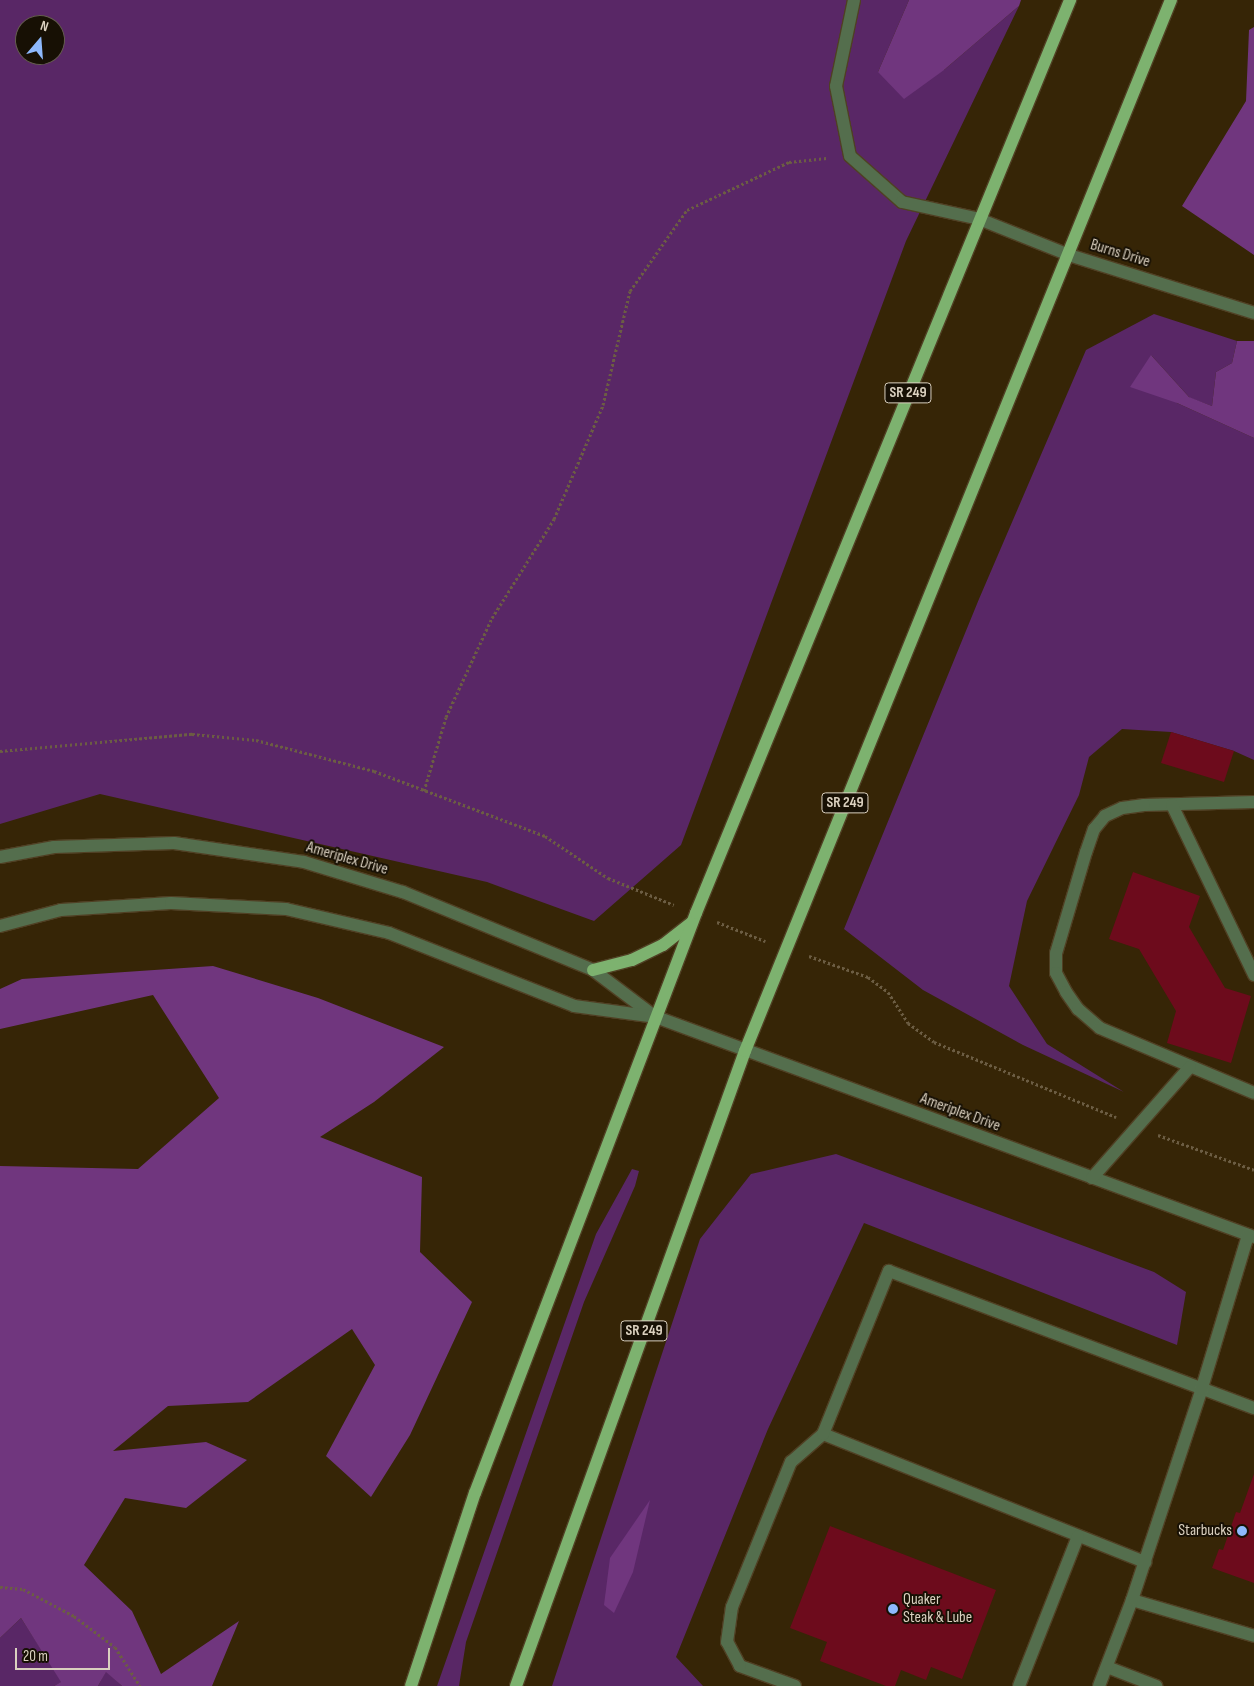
<!DOCTYPE html>
<style>
body{margin:0}
#map{position:relative;width:1254px;height:1686px;overflow:hidden;background:#362506;font-family:"Sofia Sans Condensed",sans-serif}
div>[style]{position:absolute}
[style*='--x']{left:calc(var(--x)*1px);top:calc(var(--y)*1px);width:calc(var(--w)*1px);rotate:calc(var(--a)*1deg)}
.green>*{inset:0;background:#592766}
.forest>*{inset:0;background:#70367e}
.building>*{inset:0;background:#6d0b1c}
.path>*{height:3px;margin-top:-1.5px;transform-origin:0;background:repeating-linear-gradient(90deg,#6c5d43 0 2.5px,transparent 0 5px)}
.roads{filter:drop-shadow(1px 0 #504024) drop-shadow(-1px 0 #504024) drop-shadow(0 1px #504024) drop-shadow(0 -1px #504024)}
.minor>*{height:12px;margin:-6px;padding:0 6px;transform-origin:6px;border-radius:6px;background:#546e4d}
.major>*{height:12px;margin:-6px;padding:0 6px;transform-origin:6px;border-radius:6px;background:#7db26f}
.dots>*{width:14px;height:14px;translate:-50% -50%;box-sizing:border-box;border:2px solid #171004;border-radius:50%}
span{translate:-50% -50%;white-space:nowrap;text-align:center;line-height:1.15;-webkit-text-stroke:4px #171004;paint-order:stroke}
.shield-label span{padding:1px 4px;background:#171004;border:1px solid;border-radius:4px;-webkit-text-stroke-width:0}
.shield-label{font-size:15px;color:#dad0bf;font-weight:700}
.street-label{font-size:16px;color:#dad0bf}
.poi-label{font-size:16px;color:#dad0bf}
.right{translate:-100% -50%;text-align:right}
.left{translate:0 -50%;text-align:left}
.north{position:absolute;left:15px;top:15px;width:50px;height:50px;box-sizing:border-box;background:#171004;border:1px solid #655d4f;border-radius:50%;rotate:18deg;font-size:14px;font-weight:700;line-height:20px;text-align:center;color:#dad0bf}
.north::after{content:'';display:block;margin:auto;width:18px;height:22px;background:#8eb9fc;clip-path:polygon(50% 0,100% 100%,50% 72%,0 100%)}
.scale{position:absolute;left:15px;top:1648px;width:95px;height:22px;box-sizing:border-box;border:2px solid #dad0bf;border-top:0;padding-left:6px;font-size:15px;line-height:18px;white-space:nowrap;color:#dad0bf;-webkit-text-stroke:4px #171004;paint-order:stroke}
</style>
<div id="map">
<div class="green">
<i style="clip-path:polygon(evenodd,0 0,909px 0,878px 72px,944px 70px,1019px 6px,906px 241px,681px 845px,594px 921px,487px 882px,100px 794px,0 824px,0 0,25px 25px,55px 25px,55px 55px,25px 55px,25px 25px)"></i>
<i style="clip-path:polygon(1154px 314px,1237px 341px,1232px 363px,1216px 372px,1212px 406px,1190px 398px,1151px 355px,1177px 403px,1254px 438px,1254px 760px,1234px 751px,1171px 732px,1122px 729px,1089px 757px,1079px 795px,1027px 901px,1009px 986px,1047px 1044px,1124px 1092px,1023px 1045px,923px 990px,844px 929px,979px 599px,1086px 350px)"></i>
<i style="clip-path:polygon(836px 1154px,1154px 1272px,1186px 1292px,1177px 1345px,864px 1223px,768px 1429px,676px 1657px,703px 1686px,552px 1686px,700px 1239px,751px 1174px)"></i>
<i style="clip-path:polygon(632px 1169px,639px 1171px,635px 1186px,584px 1302px,466px 1642px,459px 1686px,437px 1686px,596px 1234px)"></i>
<i style="clip-path:polygon(21px 1618px,62px 1682px,54px 1686px,0 1686px,0 1638px)"></i>
<i style="clip-path:polygon(106px 1671px,122px 1686px,98px 1686px)"></i>
</div>
<div class="forest">
<i style="clip-path:polygon(909px 0,1021px 0,1019px 6px,944px 70px,904px 99px,878px 72px)"></i>
<i style="clip-path:polygon(1254px 27px,1254px 255px,1182px 206px,1246px 101px,1249px 30px)"></i>
<i style="clip-path:polygon(1237px 341px,1254px 341px,1254px 438px,1177px 403px,1130px 387px,1151px 355px,1189px 397px,1212px 406px,1216px 372px,1232px 363px)"></i>
<i style="clip-path:polygon(213px 966px,318px 998px,444px 1047px,374px 1102px,320px 1137px,422px 1177px,420px 1252px,472px 1302px,410px 1435px,371px 1497px,326px 1456px,375px 1365px,352px 1329px,248px 1402px,168px 1406px,113px 1451px,206px 1442px,247px 1460px,186px 1508px,125px 1498px,84px 1565px,132px 1611px,161px 1674px,239px 1621px,212px 1686px,122px 1686px,106px 1672px,98px 1686px,54px 1686px,61px 1682px,21px 1618px,0 1638px,0 1166px,138px 1169px,219px 1098px,153px 995px,0 1029px,0 989px,22px 979px)"></i>
<i style="clip-path:polygon(650px 1500px,633px 1572px,614px 1613px,604px 1605px,610px 1558px)"></i>
</div>
<div class="building">
<i style="clip-path:polygon(1171px 732px,1234px 751px,1224px 782px,1161px 763px)"></i>
<i style="clip-path:polygon(1133px 872px,1200px 896px,1189px 927px,1225px 988px,1251px 996px,1231px 1063px,1167px 1043px,1176px 1011px,1139px 949px,1109px 939px)"></i>
<i style="clip-path:polygon(1254px 1474px,1254px 1583px,1212px 1568px,1219px 1549px,1223px 1550px,1236px 1512px,1240px 1513px)"></i>
<i style="clip-path:polygon(830px 1526px,996px 1590px,962px 1679px,931px 1667px,926px 1680px,901px 1670px,895px 1686px,886px 1686px,820px 1661px,827px 1642px,790px 1628px)"></i>
</div>
<div class="path">
<i style="--x:0;--y:751;--w:193;--a:-5.1"></i>
<i style="--x:192;--y:734;--w:64;--a:5.4"></i>
<i style="--x:256;--y:740;--w:122;--a:14.7"></i>
<i style="--x:374;--y:771;--w:183;--a:20.8"></i>
<i style="--x:545;--y:836;--w:76;--a:33.7"></i>
<i style="--x:608;--y:878;--w:71;--a:22.2"></i>
<i style="--x:424;--y:791;--w:77;--a:-73.4"></i>
<i style="--x:446;--y:717;--w:109;--a:-65.1"></i>
<i style="--x:492;--y:618;--w:117;--a:-57.9"></i>
<i style="--x:554;--y:519;--w:124;--a:-66.7"></i>
<i style="--x:603;--y:405;--w:117;--a:-76.7"></i>
<i style="--x:630;--y:291;--w:99;--a:-54.9"></i>
<i style="--x:687;--y:210;--w:113;--a:-25.2"></i>
<i style="--x:789;--y:162;--w:38;--a:-6"></i>
<i style="--x:717;--y:922;--w:52;--a:21.6"></i>
<i style="--x:809;--y:956;--w:63;--a:19.6"></i>
<i style="--x:868;--y:977;--w:25;--a:37"></i>
<i style="--x:888;--y:992;--w:37;--a:57"></i>
<i style="--x:908;--y:1023;--w:32;--a:36"></i>
<i style="--x:934;--y:1042;--w:197;--a:22.4"></i>
<i style="--x:1158;--y:1135;--w:102;--a:20"></i>
<i style="--x:0;--y:1587;--w:23;--a:5"></i>
<i style="--x:23;--y:1589;--w:58;--a:27.9"></i>
<i style="--x:74;--y:1616;--w:51;--a:37.1"></i>
<i style="--x:115;--y:1647;--w:46;--a:57.3"></i>
</div>
<div class="roads">
<div class="minor">
<i style="--x:854;--y:0;--w:88;--a:101.8"></i>
<i style="--x:836;--y:86;--w:71;--a:78.7"></i>
<i style="--x:850;--y:156;--w:69;--a:41.5"></i>
<i style="--x:902;--y:202;--w:79;--a:12.4"></i>
<i style="--x:979;--y:219;--w:97;--a:21.8"></i>
<i style="--x:1069;--y:255;--w:194;--a:17.4"></i>
<i style="--x:1254;--y:802;--w:110;--a:178.4"></i>
<i style="--x:1144;--y:805;--w:22;--a:172"></i>
<i style="--x:1122;--y:808;--w:19;--a:155"></i>
<i style="--x:1105;--y:816;--w:17;--a:130"></i>
<i style="--x:1094;--y:829;--w:24;--a:109"></i>
<i style="--x:1086;--y:852;--w:105;--a:106.5"></i>
<i style="--x:1056;--y:953;--w:20;--a:90"></i>
<i style="--x:1056;--y:973;--w:21;--a:62"></i>
<i style="--x:1066;--y:992;--w:21;--a:55"></i>
<i style="--x:1078;--y:1009;--w:29;--a:41"></i>
<i style="--x:1100;--y:1028;--w:167;--a:22.9"></i>
<i style="--x:1172;--y:805;--w:189;--a:64.2"></i>
<i style="--x:0;--y:857;--w:55;--a:-10.5"></i>
<i style="--x:54;--y:847;--w:120;--a:-1.9"></i>
<i style="--x:174;--y:843;--w:131;--a:8.3"></i>
<i style="--x:304;--y:862;--w:103;--a:16.9"></i>
<i style="--x:403;--y:892;--w:205;--a:22.3"></i>
<i style="--x:593;--y:970;--w:76;--a:37"></i>
<i style="--x:0;--y:926;--w:63;--a:-14.7"></i>
<i style="--x:61;--y:910;--w:110;--a:-3.6"></i>
<i style="--x:171;--y:903;--w:115;--a:3"></i>
<i style="--x:286;--y:909;--w:106;--a:13.1"></i>
<i style="--x:389;--y:933;--w:199;--a:21.5"></i>
<i style="--x:574;--y:1006;--w:83;--a:7.6"></i>
<i style="--x:656;--y:1017;--w:637;--a:20.2"></i>
<i style="--x:1092;--y:1178;--w:148;--a:-48.6"></i>
<i style="--x:823;--y:1434;--w:347;--a:21.7"></i>
<i style="--x:1132;--y:1600;--w:127;--a:16.4"></i>
<i style="--x:1107;--y:1667;--w:53;--a:21.2"></i>
<i style="--x:795;--y:1686;--w:59;--a:-160"></i>
<i style="--x:740;--y:1666;--w:27;--a:-118"></i>
<i style="--x:727;--y:1642;--w:35;--a:-82"></i>
<i style="--x:732;--y:1607;--w:157;--a:-67.9"></i>
<i style="--x:791;--y:1462;--w:43;--a:-41.2"></i>
<i style="--x:823;--y:1434;--w:176;--a:-68"></i>
<i style="--x:889;--y:1271;--w:390;--a:20.6"></i>
<i style="--x:1019;--y:1686;--w:161;--a:-68.5"></i>
<i style="--x:1099;--y:1686;--w:92;--a:-69"></i>
<i style="--x:1132;--y:1600;--w:220;--a:-71.7"></i>
<i style="--x:1201;--y:1391;--w:163;--a:-73.2"></i>
</div>
<div class="major">
<i style="--x:593;--y:970;--w:40;--a:-14.4"></i>
<i style="--x:632;--y:960;--w:34;--a:-26"></i>
<i style="--x:663;--y:945;--w:37;--a:-38"></i>
<i style="--x:411;--y:1686;--w:203;--a:-71.7"></i>
<i style="--x:475;--y:1493;--w:621;--a:-69.14"></i>
<i style="--x:696;--y:913;--w:987;--a:-67.72"></i>
<i style="--x:516;--y:1686;--w:675;--a:-70.17"></i>
<i style="--x:745;--y:1051;--w:1134;--a:-67.94"></i>
</div>
</div>
<div class="dots">
<i style="left:1242px;top:1531px;background:#8eb9fc"></i>
<i style="left:893px;top:1609px;background:#8eb9fc"></i>
</div>
<div class="shield-label">
<span style="left:908px;top:393px">SR 249</span>
<span style="left:845px;top:803px">SR 249</span>
<span style="left:644px;top:1331px">SR 249</span>
</div>
<div class="street-label">
<span style="left:1120px;top:254px;rotate:17deg">Burns Drive</span>
<span style="left:347px;top:859px;rotate:16deg">Ameriplex Drive</span>
<span style="left:960px;top:1113px;rotate:20deg">Ameriplex Drive</span>
</div>
<div class="poi-label">
<span class="right" style="left:1232px;top:1531px">Starbucks</span>
<span class="left" style="left:903px;top:1609px">Quaker<br>Steak &amp; Lube</span>
</div>
<div class="north">N</div>
<div class="scale">20 m</div>
</div>
